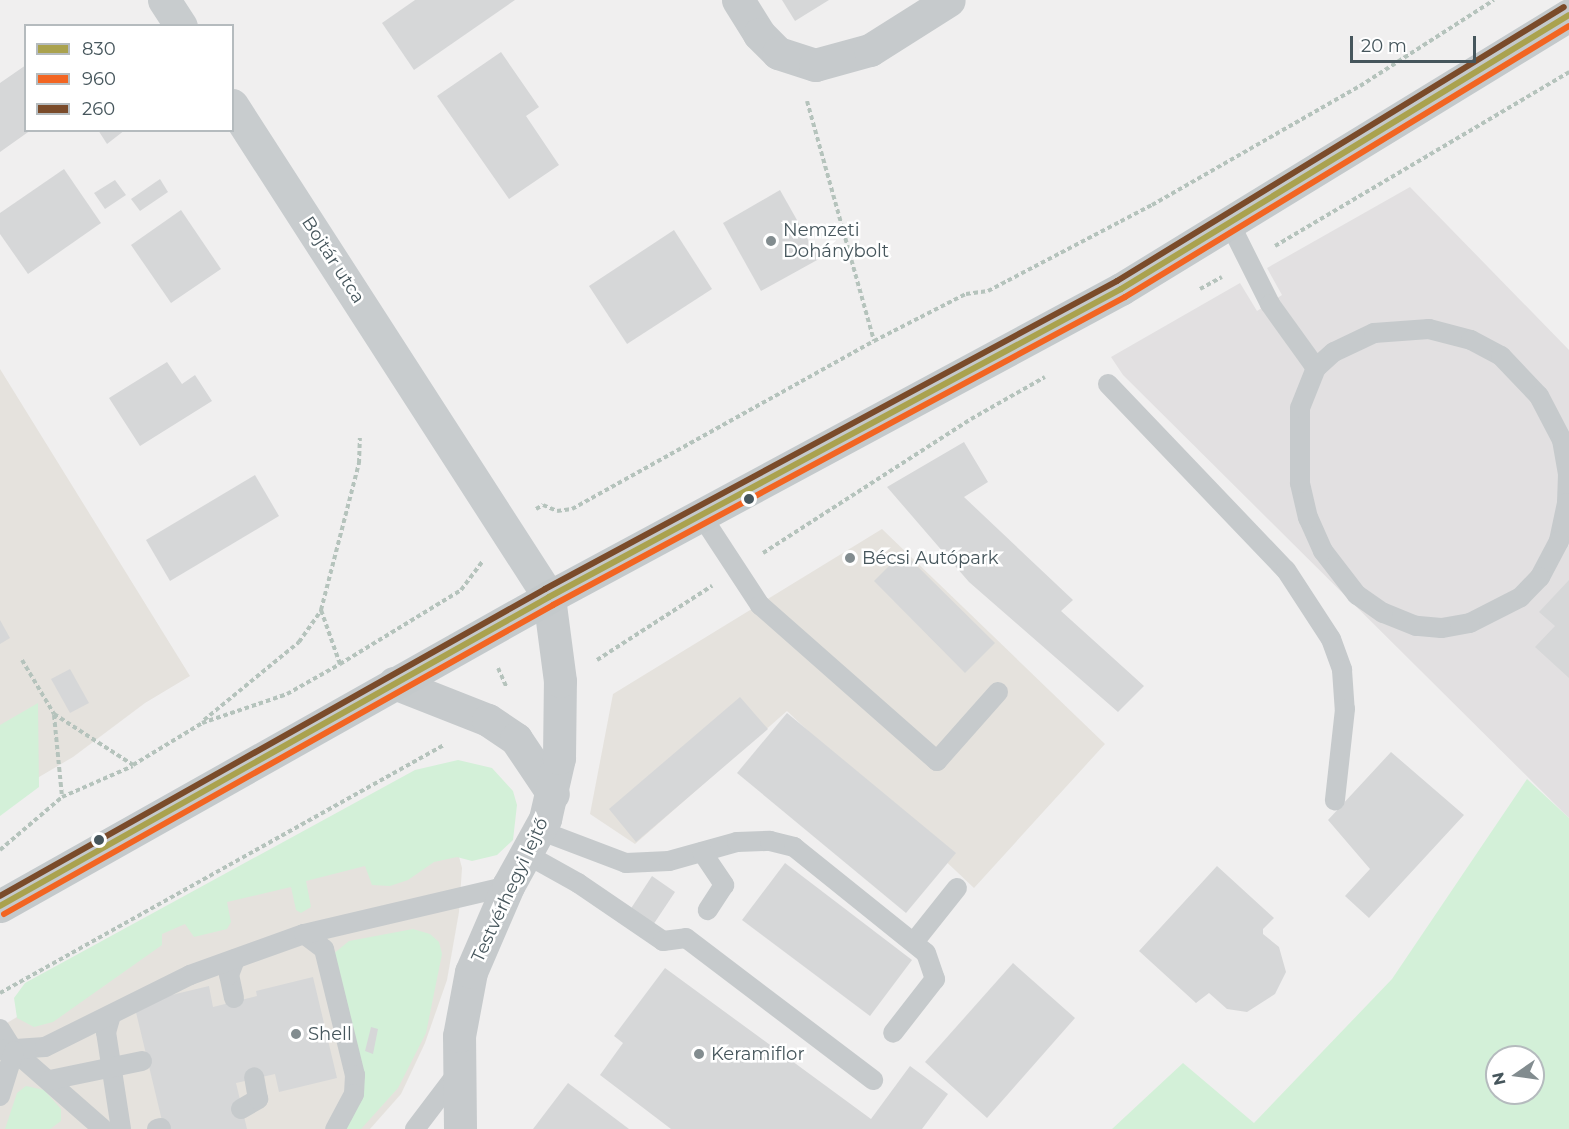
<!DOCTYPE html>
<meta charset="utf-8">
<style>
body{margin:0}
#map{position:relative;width:1569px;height:1129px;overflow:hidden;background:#f0efef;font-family:Montserrat,sans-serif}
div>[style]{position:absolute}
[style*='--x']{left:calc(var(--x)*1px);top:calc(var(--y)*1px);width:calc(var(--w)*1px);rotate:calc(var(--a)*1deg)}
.commercial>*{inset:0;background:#e5e2dd}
.education>*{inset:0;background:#e2e0e1}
.green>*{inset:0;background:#d3f0d8}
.building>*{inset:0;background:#d6d7d8}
.path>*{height:4px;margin-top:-2px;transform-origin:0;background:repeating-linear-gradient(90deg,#b5c3bc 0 4.5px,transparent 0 7.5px)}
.lane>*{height:20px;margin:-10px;padding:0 10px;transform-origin:10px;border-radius:10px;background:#c6cacc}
.street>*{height:33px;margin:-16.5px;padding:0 16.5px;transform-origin:16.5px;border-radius:16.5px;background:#c6cacc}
.secondary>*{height:33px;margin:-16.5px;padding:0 16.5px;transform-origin:16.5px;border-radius:16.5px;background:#c8ccce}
.primary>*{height:33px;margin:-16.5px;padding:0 16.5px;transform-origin:16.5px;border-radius:16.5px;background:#c4c9cb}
.bus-1>*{height:6px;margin:-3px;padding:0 3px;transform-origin:3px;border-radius:3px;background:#aaa24e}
.bus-2>*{height:6px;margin:-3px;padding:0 3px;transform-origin:3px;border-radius:3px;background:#f26522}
.bus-3>*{height:6px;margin:-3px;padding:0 3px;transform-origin:3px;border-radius:3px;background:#7a4b2a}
.dots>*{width:16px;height:16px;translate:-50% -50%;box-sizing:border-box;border:3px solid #fff;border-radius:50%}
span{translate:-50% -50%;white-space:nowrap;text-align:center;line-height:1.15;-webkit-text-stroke:5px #fff;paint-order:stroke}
.poi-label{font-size:18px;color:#46565c}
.left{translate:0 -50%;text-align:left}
.street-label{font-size:18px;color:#46565c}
.legend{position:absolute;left:24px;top:24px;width:210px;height:108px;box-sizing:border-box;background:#fff;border:2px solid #b5bbbe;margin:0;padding:8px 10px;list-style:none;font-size:18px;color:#46565c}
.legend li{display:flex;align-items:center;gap:12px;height:30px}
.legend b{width:30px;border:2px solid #b5bbbe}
.north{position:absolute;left:1485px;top:1045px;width:60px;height:60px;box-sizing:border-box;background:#fff;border:2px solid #b5bbbe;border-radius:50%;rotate:257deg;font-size:16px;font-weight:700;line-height:24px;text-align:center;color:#46565c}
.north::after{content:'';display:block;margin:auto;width:21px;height:27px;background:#828c8f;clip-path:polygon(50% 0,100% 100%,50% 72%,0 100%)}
.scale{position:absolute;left:1350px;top:36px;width:126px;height:27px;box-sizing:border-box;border:3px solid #46565c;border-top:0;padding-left:8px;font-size:18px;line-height:21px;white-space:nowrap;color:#46565c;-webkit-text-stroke:4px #fff;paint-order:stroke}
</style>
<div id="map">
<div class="commercial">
<i style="clip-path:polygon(0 369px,190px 676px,145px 703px,73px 757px,0 800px)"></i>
<i style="clip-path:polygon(882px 529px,1105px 744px,974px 888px,787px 711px,635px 844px,590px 814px,613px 694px)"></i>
<i style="clip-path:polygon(420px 781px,450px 822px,462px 868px,459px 912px,447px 980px,425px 1043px,401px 1094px,370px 1129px,0 1129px,0 1027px)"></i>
</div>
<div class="education">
<i style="clip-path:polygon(1410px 187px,1569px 350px,1569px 818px,1123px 375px,1111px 357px,1240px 283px,1257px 311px,1282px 295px,1267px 268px)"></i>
</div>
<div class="green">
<i style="clip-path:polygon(38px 703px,39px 787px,0 816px,0 725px)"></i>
<i style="clip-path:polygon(458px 760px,492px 768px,513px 791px,517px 805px,513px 840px,497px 855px,472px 861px,457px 857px,434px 862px,408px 880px,390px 886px,372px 885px,365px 866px,306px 881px,311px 907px,301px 913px,296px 910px,291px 887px,227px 902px,231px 922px,227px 929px,194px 937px,185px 924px,162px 934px,162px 945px,53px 1022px,34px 1027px,17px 1018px,14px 998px,25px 983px,415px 770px)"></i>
<i style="clip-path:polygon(evenodd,1527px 779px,1569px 818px,1569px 1129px,1112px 1129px,1183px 1063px,1254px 1123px,1392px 979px,1527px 779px,1497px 1057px,1533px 1057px,1533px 1093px,1497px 1093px,1497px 1057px)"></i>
<i style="clip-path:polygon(413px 929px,430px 934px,439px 942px,442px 954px,426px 1033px,398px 1088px,361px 1129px,346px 1129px,361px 1096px,332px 955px,349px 941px)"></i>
<i style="clip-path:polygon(26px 1086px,44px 1090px,61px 1109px,61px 1121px,50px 1129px,5px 1129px,17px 1093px)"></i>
</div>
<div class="building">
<i style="clip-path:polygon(415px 0,515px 0,414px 70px,382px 23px)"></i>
<i style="clip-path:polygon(782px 0,829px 0,795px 21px)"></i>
<i style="clip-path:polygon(501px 52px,539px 107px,526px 116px,559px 165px,509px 199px,437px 96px)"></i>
<i style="clip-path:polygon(26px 65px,26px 130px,31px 130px,0 152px,0 83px)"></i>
<i style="clip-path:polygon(98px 130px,125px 130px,107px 144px)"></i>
<i style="clip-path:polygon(64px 169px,101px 223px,28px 274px,0 234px,0 213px)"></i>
<i style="clip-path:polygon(160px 179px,168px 192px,140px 211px,131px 199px)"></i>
<i style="clip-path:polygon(115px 180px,126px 195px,105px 209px,94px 193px)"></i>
<i style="clip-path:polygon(780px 190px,819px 259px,761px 291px,723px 223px)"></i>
<i style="clip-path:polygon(181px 210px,221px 269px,171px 303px,131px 245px)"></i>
<i style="clip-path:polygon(674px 230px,712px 289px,627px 344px,589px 286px)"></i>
<i style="clip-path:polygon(167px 362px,182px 384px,195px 375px,212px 401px,140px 446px,109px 398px)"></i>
<i style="clip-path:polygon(964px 442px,988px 482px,964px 497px,1073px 600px,1061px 611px,1144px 686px,1118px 712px,969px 582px,887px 487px)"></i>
<i style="clip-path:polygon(255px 475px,279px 516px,170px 581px,146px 540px)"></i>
<i style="clip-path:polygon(903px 552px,995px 643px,965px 673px,874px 581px)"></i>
<i style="clip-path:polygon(1569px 580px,1569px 678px,1535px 647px,1555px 626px,1539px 612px)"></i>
<i style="clip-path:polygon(0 620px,10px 638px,0 644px)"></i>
<i style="clip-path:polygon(70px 669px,89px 703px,70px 713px,51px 679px)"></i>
<i style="clip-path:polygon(740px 697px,768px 729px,636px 842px,609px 809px)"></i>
<i style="clip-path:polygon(787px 713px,956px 853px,906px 913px,737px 773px)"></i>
<i style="clip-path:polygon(1391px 752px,1464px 815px,1369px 918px,1345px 896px,1370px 869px,1328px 820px)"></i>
<i style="clip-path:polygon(785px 863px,912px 960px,870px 1016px,742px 920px)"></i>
<i style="clip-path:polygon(1217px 866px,1274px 918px,1263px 929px,1263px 934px,1279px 947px,1286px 972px,1275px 994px,1247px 1012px,1227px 1009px,1209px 993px,1196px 1003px,1139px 951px)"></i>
<i style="clip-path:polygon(652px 876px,675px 892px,653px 925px,630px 910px)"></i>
<i style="clip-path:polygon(1013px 963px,1075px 1018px,987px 1118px,925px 1062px)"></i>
<i style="clip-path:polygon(665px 968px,871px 1119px,910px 1066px,948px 1094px,922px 1129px,671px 1129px,600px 1075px,623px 1043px,614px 1036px)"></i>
<i style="clip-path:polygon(313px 977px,337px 1078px,279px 1092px,275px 1074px,236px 1083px,247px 1129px,164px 1129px,134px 1004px,209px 986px,213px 1007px,257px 996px,256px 991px)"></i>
<i style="clip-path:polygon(371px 1027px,378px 1029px,373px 1054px,365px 1051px)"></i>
<i style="clip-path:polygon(568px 1083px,629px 1129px,533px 1129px)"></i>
</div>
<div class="path">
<i style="--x:807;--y:101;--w:249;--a:74.4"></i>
<i style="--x:1275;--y:246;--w:342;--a:-30.6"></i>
<i style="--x:1200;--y:289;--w:25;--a:-29"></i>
<i style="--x:536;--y:509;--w:8;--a:-30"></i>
<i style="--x:543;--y:505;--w:15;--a:23"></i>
<i style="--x:557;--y:511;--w:15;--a:-8"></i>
<i style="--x:572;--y:509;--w:346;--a:-29.1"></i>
<i style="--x:874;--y:341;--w:103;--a:-27.1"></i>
<i style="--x:966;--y:294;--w:22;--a:-8"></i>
<i style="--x:988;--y:291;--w:185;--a:-27.7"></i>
<i style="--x:1152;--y:205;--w:240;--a:-29.8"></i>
<i style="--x:1360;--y:86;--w:159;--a:-32.7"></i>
<i style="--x:763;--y:553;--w:247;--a:-32.8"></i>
<i style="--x:971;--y:419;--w:85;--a:-29.6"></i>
<i style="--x:22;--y:660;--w:63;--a:59.3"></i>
<i style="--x:54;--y:714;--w:94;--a:32.8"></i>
<i style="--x:133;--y:765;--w:81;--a:-31.3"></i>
<i style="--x:202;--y:723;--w:90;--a:-18.8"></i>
<i style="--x:287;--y:694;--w:61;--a:-29.5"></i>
<i style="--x:340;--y:664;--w:142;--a:-31.4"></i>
<i style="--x:461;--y:590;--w:35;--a:-53"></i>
<i style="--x:597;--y:660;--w:137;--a:-32.8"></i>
<i style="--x:340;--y:664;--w:57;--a:-109.4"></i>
<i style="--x:321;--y:610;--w:152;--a:-75.5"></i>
<i style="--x:359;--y:463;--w:25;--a:-88"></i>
<i style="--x:498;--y:668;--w:20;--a:66"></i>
<i style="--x:54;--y:715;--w:82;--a:84.4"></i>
<i style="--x:204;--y:720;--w:123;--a:-39.4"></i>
<i style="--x:299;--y:642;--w:39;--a:-55"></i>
<i style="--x:0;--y:850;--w:82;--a:-40.5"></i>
<i style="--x:62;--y:797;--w:77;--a:-23.6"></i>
<i style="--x:0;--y:993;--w:509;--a:-29.19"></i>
</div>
<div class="lane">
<i style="--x:1230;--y:224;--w:89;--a:63.4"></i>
<i style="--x:1270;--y:304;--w:79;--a:54.3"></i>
<i style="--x:1316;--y:368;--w:24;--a:-42"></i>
<i style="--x:1334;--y:352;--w:44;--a:-25.4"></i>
<i style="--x:1374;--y:333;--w:55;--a:-4.2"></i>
<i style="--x:1429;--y:329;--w:43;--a:14.7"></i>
<i style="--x:1471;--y:340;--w:34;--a:28"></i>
<i style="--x:1501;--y:356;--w:55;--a:46.5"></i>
<i style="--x:1539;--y:396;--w:50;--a:62.4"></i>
<i style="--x:1562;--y:440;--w:35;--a:80"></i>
<i style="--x:1568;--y:474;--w:29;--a:92"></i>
<i style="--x:1567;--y:503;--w:39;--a:102"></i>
<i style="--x:1559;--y:541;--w:41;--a:117.8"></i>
<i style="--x:1540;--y:577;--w:28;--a:134"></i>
<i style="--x:1521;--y:597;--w:57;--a:153"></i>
<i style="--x:1470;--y:623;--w:29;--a:170"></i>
<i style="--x:1441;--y:628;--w:25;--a:-175"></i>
<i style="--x:1416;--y:626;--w:35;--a:-158"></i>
<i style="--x:1383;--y:613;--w:32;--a:-145"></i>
<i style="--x:1357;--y:595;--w:56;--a:-127.7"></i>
<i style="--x:1323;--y:551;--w:36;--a:-114"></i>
<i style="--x:1308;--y:518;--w:36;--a:-103"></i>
<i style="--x:1300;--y:483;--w:75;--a:-90"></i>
<i style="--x:1300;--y:408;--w:43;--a:-68.2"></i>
<i style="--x:1108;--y:384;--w:257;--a:46.3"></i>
<i style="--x:1286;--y:570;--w:82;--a:56.9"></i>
<i style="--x:1331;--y:639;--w:33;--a:70"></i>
<i style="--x:1342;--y:670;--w:39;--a:86"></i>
<i style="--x:1345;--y:709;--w:92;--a:96.3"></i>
<i style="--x:701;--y:515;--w:108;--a:56.8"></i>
<i style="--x:760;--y:605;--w:236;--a:41.4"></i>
<i style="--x:937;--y:761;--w:92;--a:-48.5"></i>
<i style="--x:539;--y:830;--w:93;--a:20.8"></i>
<i style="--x:626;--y:863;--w:43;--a:-2.7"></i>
<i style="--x:669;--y:861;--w:71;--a:-15.6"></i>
<i style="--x:737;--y:842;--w:33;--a:-2"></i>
<i style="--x:770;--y:841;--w:25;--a:14"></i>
<i style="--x:794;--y:847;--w:169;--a:38.8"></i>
<i style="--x:926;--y:953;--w:28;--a:71"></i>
<i style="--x:935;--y:979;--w:68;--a:127.9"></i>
<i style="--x:702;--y:852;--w:40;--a:56"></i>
<i style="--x:724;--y:885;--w:30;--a:123"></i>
<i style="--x:526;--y:854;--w:60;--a:29.1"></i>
<i style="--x:578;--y:883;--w:103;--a:34.3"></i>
<i style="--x:663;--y:941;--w:23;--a:-7"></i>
<i style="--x:686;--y:938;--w:235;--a:37.2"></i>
<i style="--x:304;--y:934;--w:25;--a:37"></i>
<i style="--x:324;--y:949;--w:130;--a:76.2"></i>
<i style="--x:355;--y:1075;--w:19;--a:93"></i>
<i style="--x:354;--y:1094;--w:40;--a:118"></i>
<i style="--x:914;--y:942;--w:69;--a:-51.5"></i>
<i style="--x:234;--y:998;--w:24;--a:-102"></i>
<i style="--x:229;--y:975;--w:17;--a:-69"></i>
<i style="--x:111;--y:1015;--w:18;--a:106"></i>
<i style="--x:106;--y:1032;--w:98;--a:81.2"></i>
<i style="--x:0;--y:1029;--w:26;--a:58"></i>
<i style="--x:14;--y:1051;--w:118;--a:41.2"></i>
<i style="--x:0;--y:1050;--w:45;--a:-3.8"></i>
<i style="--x:45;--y:1047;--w:162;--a:-26.4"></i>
<i style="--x:190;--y:975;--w:121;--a:-19.8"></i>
<i style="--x:304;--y:934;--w:210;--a:-13.2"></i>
<i style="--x:50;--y:1080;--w:94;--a:-11.7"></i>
<i style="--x:0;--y:1096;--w:47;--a:-72.7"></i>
<i style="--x:241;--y:1109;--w:20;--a:-30"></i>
<i style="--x:258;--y:1099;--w:22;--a:-100"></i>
<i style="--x:157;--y:1129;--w:4;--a:-14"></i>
<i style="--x:415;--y:1129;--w:73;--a:-52.8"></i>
</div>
<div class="street">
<i style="--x:738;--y:0;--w:40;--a:58"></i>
<i style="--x:759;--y:34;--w:27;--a:45"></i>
<i style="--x:778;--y:53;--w:39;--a:18"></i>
<i style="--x:815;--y:65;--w:57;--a:-15.3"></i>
<i style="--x:870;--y:50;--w:93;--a:-32.3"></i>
<i style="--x:394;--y:683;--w:101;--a:21.5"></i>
<i style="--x:488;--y:720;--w:34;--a:34"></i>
<i style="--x:516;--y:739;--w:66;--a:56.1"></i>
<i style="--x:460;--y:1129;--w:93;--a:-90.6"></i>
<i style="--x:459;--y:1036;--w:65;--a:-79.4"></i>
<i style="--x:471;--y:972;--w:94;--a:-66.7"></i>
<i style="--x:508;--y:886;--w:77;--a:-61.1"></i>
<i style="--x:545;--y:819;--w:63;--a:-77.1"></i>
<i style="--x:559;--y:758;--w:77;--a:-89.3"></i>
<i style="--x:560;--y:681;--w:85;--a:-97.5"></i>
</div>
<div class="secondary">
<i style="--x:164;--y:0;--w:31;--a:57"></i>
<i style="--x:232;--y:105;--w:585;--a:57.21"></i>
</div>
<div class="primary">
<i style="--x:0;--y:906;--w:630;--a:-29.37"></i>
<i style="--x:549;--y:597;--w:650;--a:-28.3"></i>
<i style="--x:1121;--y:289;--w:525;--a:-31.45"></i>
</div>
<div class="bus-1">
<i style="--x:0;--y:906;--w:630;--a:-29.37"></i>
<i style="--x:549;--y:597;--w:650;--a:-28.3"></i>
<i style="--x:1121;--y:289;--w:525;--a:-31.45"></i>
</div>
<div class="bus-2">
<i style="--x:4;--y:914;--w:630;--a:-29.37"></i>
<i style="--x:553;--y:605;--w:650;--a:-28.3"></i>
<i style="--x:1125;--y:297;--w:520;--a:-31.4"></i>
</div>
<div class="bus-3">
<i style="--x:0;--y:896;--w:626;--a:-29.39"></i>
<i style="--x:545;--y:589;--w:650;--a:-28.3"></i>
<i style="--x:1117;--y:281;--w:524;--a:-31.51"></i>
</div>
<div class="dots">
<i style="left:771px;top:241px;background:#828c8f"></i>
<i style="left:749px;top:499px;background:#46565c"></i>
<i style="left:850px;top:558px;background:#828c8f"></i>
<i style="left:99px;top:840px;background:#46565c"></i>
<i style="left:296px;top:1034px;background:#828c8f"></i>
<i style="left:699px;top:1054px;background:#828c8f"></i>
</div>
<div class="poi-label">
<span class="left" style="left:783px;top:241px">Nemzeti<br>Dohánybolt</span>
<span class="left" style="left:862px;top:558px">Bécsi Autópark</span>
<span class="left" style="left:308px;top:1034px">Shell</span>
<span class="left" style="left:711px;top:1054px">Keramiflor</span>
</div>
<div class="street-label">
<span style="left:333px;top:260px;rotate:57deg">Bojtár utca</span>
<span style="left:510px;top:890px;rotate:-65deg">Testvérhegyi lejtő</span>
</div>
<ul class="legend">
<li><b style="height:8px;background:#aaa24e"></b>830</li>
<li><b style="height:8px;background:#f26522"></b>960</li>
<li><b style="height:8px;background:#7a4b2a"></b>260</li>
</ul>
<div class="north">N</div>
<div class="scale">20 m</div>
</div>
